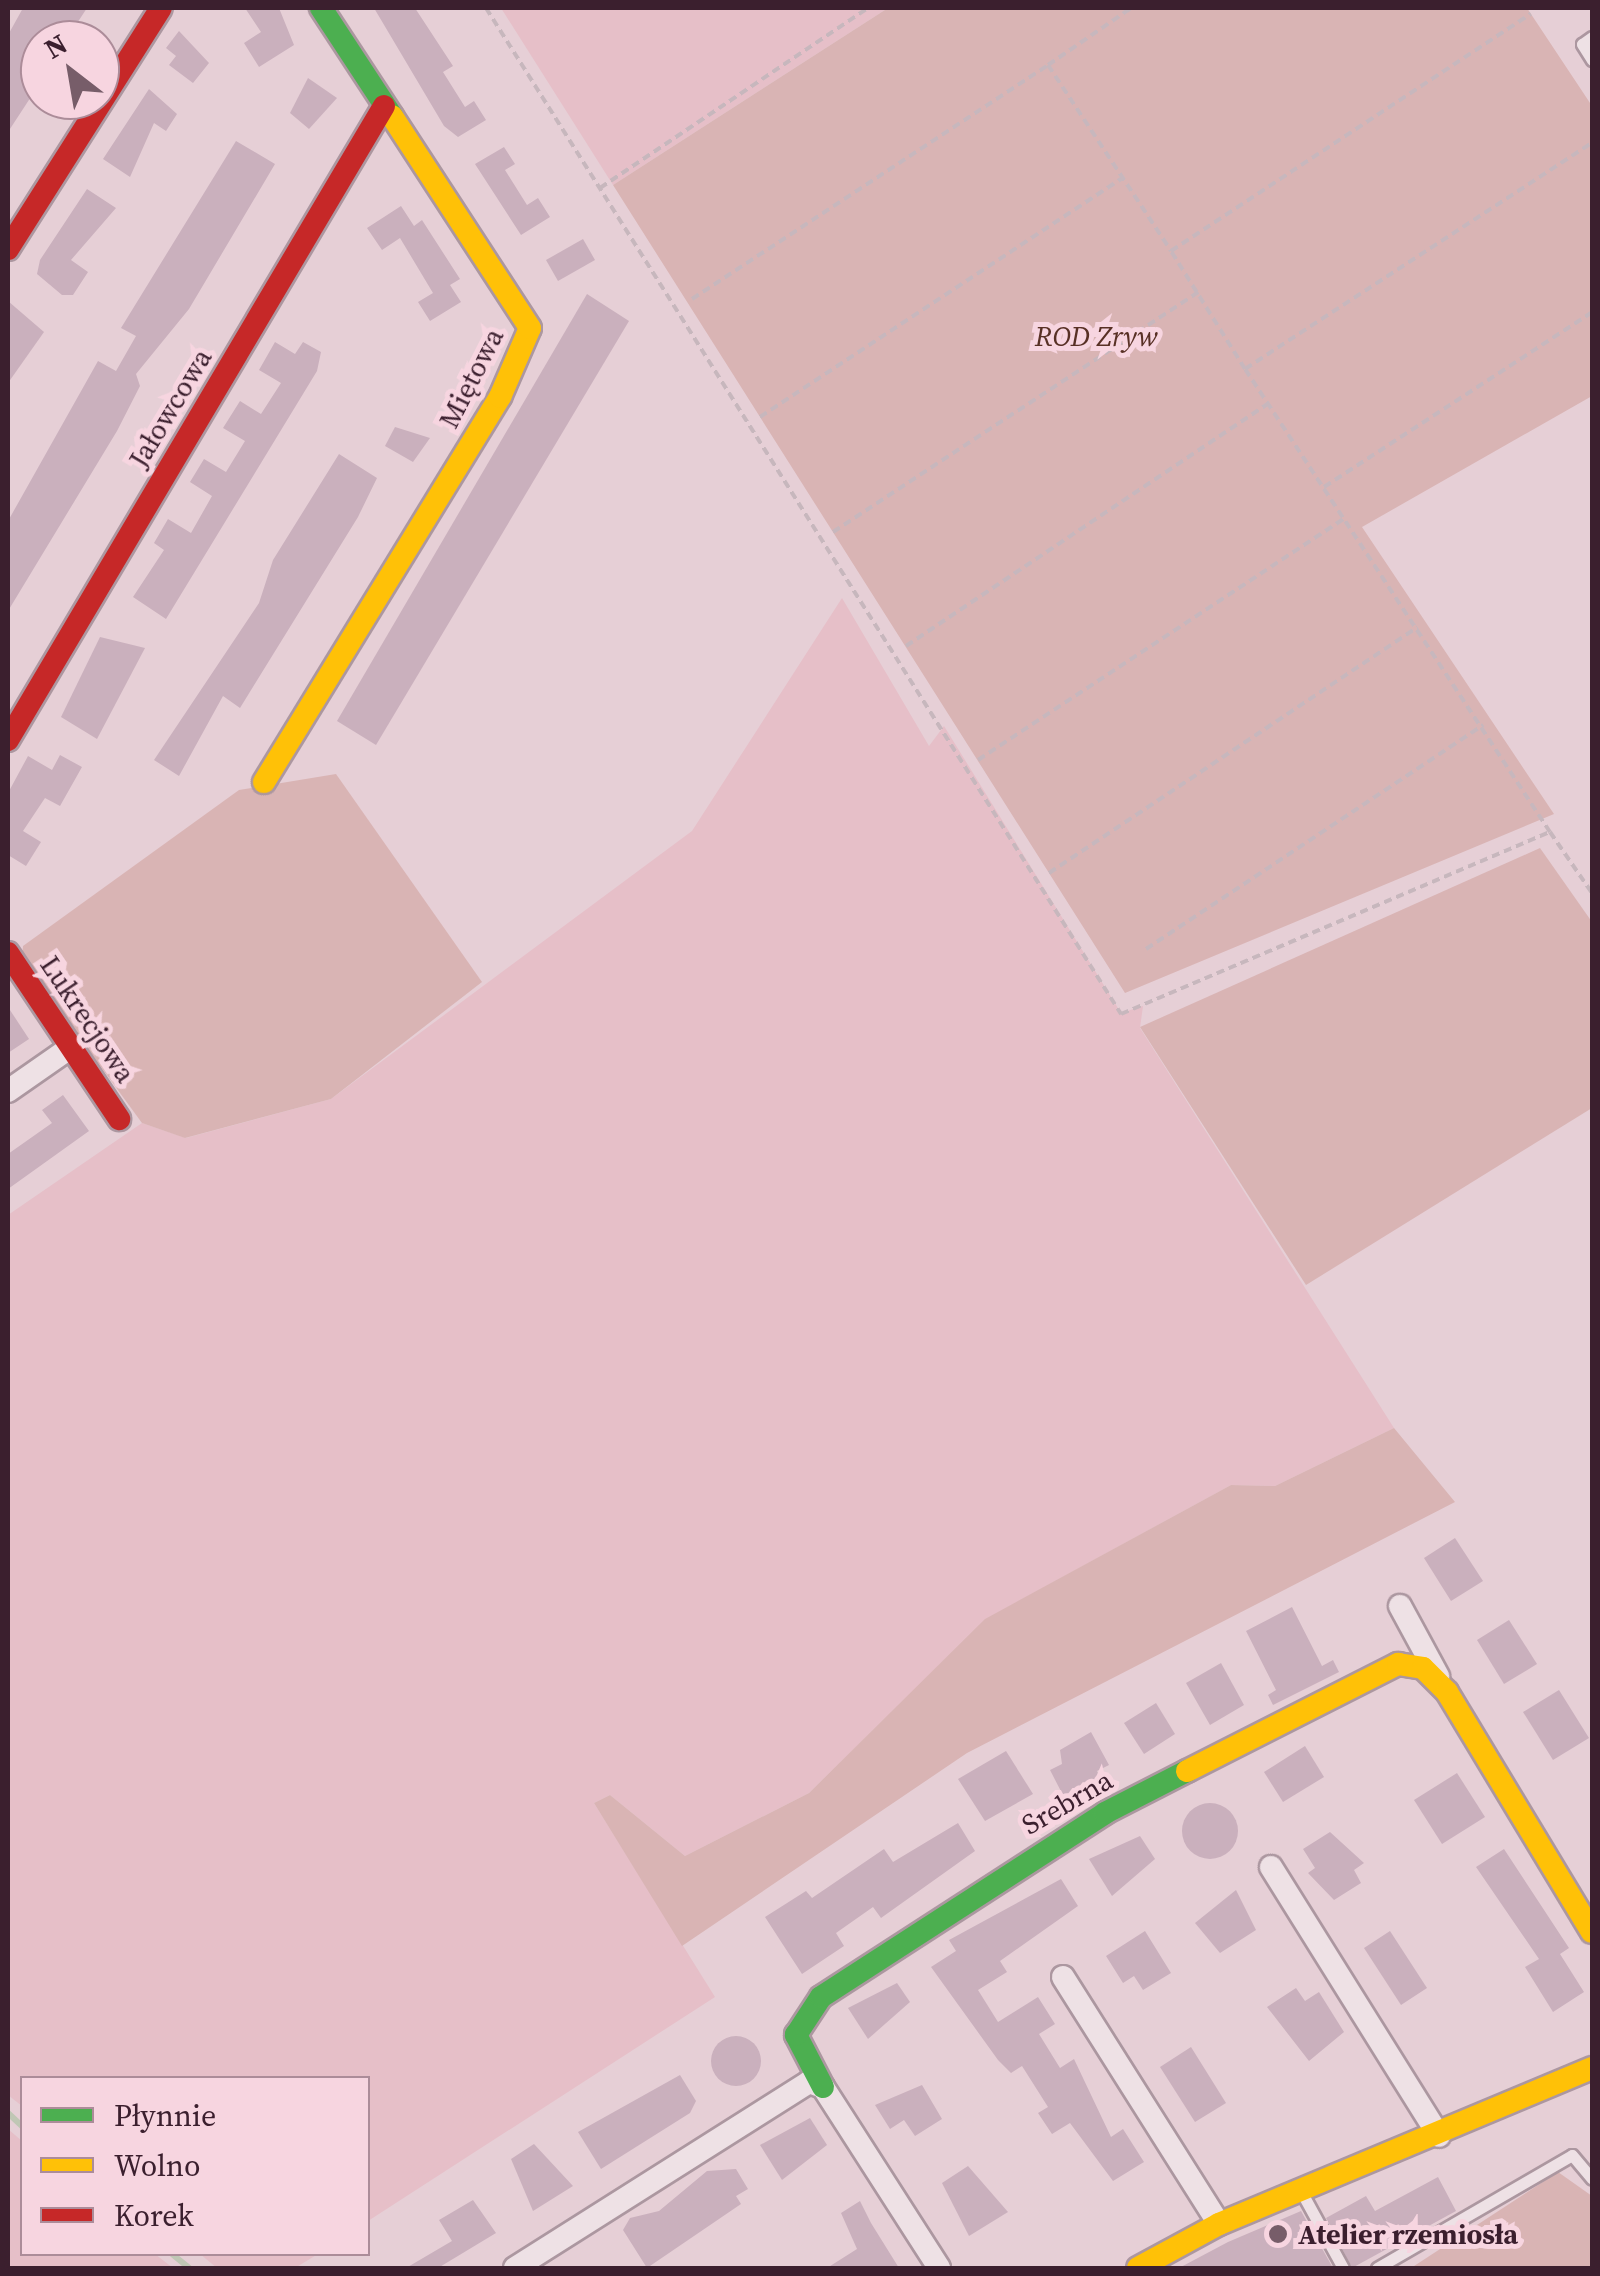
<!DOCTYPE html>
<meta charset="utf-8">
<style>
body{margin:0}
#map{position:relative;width:1600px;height:2276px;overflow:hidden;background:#e6cfd6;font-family:"Source Serif 4",serif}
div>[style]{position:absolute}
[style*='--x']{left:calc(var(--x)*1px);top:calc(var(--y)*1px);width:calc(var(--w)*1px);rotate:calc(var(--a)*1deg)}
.farmland>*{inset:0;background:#e6bfc8}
.green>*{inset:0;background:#d9b4b4}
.stream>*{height:6px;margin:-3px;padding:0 3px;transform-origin:3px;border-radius:3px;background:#c0c7b5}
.building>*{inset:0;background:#cab0bd}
.round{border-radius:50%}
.path>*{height:4px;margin-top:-2px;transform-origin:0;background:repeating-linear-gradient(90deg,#c7b7bd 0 8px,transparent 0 13px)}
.roads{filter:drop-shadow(2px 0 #ac97a0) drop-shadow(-2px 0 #ac97a0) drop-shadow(0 2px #ac97a0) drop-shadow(0 -2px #ac97a0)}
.lane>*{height:11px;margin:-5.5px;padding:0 5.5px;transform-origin:5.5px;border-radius:5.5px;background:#eee1e5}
.street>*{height:22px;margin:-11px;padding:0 11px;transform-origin:11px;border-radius:11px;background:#eee1e5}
.fast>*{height:22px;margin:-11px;padding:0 11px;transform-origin:11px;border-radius:11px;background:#4caf50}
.slow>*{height:22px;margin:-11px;padding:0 11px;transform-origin:11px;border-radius:11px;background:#ffc107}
.jam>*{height:22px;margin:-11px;padding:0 11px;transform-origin:11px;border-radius:11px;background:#c62828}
.dots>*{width:28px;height:28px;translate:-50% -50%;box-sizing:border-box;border:5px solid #f7d5e0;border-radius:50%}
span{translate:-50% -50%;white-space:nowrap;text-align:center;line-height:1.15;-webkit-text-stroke:10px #f7d5e0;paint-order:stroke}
.park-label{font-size:28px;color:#583025;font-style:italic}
.street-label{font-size:28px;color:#3b1f2e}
.poi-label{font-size:28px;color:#3b1f2e;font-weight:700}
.left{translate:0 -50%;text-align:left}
.frame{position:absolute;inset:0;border:10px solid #3b1f2e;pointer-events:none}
.legend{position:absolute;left:20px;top:2076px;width:350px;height:180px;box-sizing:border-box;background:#f7d5e0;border:2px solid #ac8c99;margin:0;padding:12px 18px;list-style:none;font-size:30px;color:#3b1f2e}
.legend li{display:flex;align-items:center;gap:20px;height:50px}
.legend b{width:50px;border:2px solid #ac8c99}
.north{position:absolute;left:20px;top:20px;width:100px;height:100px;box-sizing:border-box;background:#f7d5e0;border:2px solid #ac8c99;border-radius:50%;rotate:329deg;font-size:28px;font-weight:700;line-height:40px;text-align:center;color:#3b1f2e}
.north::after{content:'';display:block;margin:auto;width:35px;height:45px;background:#775d69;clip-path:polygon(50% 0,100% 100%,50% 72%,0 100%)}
</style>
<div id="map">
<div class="farmland">
<i style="clip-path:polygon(501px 8px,888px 8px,613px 185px)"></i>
<i style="clip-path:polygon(842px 598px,929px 746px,944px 726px,1121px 1013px,1143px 1006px,1140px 1028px,1394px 1428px,1275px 1486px,1231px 1485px,986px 1619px,809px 1793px,685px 1856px,610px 1795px,594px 1803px,715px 1997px,368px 2221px,368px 2078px,22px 2078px,22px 2106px,8px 2095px,8px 1215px,142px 1123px,186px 1138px,331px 1099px,692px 831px)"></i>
<i style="clip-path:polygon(8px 2129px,22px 2141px,22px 2254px,155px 2254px,173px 2268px,8px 2268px)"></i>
<i style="clip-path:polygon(200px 2254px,318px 2254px,295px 2268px,217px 2268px)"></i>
</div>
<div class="green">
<i style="clip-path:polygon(888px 8px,1527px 8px,1592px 106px,1592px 396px,1362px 527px,1554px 814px,1125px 993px,613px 185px)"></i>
<i style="clip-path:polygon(336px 774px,482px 982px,331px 1099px,185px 1138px,142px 1123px,22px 959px,23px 946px,239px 790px)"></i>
<i style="clip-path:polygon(1540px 848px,1592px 922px,1592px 1108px,1306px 1285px,1140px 1027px)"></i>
<i style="clip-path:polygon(1394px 1428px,1455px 1502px,967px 1753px,682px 1946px,594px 1803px,610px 1795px,685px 1856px,809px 1793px,985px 1619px,1231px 1485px,1275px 1486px)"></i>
<i style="clip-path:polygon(1558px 2172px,1592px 2196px,1592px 2268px,1411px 2268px)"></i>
</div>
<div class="stream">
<i style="--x:8;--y:2113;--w:19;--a:43"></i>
<i style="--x:172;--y:2254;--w:22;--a:39"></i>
</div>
<div class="building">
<i style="clip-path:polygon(23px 8px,87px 8px,66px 40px,40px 40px,40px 83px,8px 132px,8px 35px)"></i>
<i style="clip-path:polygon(245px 8px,279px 8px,294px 45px,259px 67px,244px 43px,261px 32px)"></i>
<i style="clip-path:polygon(374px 8px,415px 8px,453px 66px,443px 72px,465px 107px,474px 101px,486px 120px,458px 137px,444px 126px)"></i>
<i style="clip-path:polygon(179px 31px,209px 63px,193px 83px,169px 65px,176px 56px,166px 48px)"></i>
<i style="clip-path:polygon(308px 78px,337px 98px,309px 129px,290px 113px)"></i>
<i style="clip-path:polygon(149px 89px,177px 114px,166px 131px,154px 123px,130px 177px,103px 159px)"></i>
<i style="clip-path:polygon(236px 141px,275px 164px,189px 309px,136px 374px,140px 386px,117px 431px,8px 611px,8px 521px,98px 361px,116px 371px,136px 336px,121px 328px)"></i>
<i style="clip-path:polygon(504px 147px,515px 164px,505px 170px,527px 205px,538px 198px,550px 217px,521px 235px,475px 164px)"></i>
<i style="clip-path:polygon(87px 189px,116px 208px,71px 260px,88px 272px,73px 295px,62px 295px,37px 274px,40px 260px)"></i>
<i style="clip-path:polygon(401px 206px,414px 226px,422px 220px,460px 279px,450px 285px,461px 302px,430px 321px,418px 302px,433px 293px,400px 238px,382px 250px,367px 228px)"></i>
<i style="clip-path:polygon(583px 239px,595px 260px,558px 281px,546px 260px)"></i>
<i style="clip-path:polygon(587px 294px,629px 321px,376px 745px,337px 721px)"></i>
<i style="clip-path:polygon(8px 301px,44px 332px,8px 383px)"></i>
<i style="clip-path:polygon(275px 342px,295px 354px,303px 342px,321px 352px,317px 371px,166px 619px,133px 597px,164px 550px,154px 543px,168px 519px,191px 533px,212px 496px,190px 482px,204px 459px,226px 472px,245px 441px,223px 428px,240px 401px,261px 414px,281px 383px,259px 370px)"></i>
<i style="clip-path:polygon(395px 427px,430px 438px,413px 462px,385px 446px)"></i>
<i style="clip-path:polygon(339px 454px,377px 478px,358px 517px,240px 708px,223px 696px,179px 776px,154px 760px,259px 603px,273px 560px)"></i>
<i style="clip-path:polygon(100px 637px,145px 648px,97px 739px,61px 717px)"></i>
<i style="clip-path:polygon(60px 755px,82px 767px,60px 806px,45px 798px,23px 831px,41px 842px,26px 866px,8px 855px,8px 793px,28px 756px,52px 770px)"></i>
<i style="clip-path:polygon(8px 1007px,29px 1039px,8px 1053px)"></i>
<i style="clip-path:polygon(63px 1095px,89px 1131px,8px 1189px,8px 1154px,52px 1123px,42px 1110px)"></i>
<i style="clip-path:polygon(1455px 1538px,1483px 1581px,1451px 1601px,1424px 1558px)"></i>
<i style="clip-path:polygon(1292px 1607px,1322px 1666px,1333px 1660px,1339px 1672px,1273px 1705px,1268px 1695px,1276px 1690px,1246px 1631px)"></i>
<i style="clip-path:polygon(1509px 1620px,1537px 1664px,1504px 1684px,1477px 1640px)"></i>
<i style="clip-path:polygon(1221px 1663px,1244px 1705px,1210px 1725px,1186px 1683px)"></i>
<i style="clip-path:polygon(1559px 1690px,1589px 1738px,1553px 1760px,1523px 1712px)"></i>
<i style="clip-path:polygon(1156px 1703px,1175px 1734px,1144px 1754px,1124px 1723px)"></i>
<i style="clip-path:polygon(1091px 1732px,1109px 1765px,1097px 1771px,1104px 1784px,1067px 1803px,1050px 1770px,1062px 1764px,1060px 1750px)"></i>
<i style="clip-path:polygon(1305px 1746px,1324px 1777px,1283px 1802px,1264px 1772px)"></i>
<i style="clip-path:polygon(1006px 1751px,1033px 1794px,985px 1821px,958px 1779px)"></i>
<i style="clip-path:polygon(1457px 1773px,1485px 1817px,1442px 1844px,1414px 1800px)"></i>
<i class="round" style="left:1182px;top:1803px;width:56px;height:56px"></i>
<i style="clip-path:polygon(958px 1823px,975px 1851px,881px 1918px,873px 1907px,836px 1933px,844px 1946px,802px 1974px,765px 1917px,806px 1891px,812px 1898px,884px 1849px,893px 1862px)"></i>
<i style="clip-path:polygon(1330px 1832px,1364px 1863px,1354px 1870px,1361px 1883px,1334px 1900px,1308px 1873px,1315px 1868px,1303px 1849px)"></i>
<i style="clip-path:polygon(1140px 1836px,1155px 1859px,1112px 1896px,1089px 1859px)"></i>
<i style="clip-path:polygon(1504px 1849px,1569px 1948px,1560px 1954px,1584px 1992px,1553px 2012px,1525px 1967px,1539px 1959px,1476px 1867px)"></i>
<i style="clip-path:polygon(1061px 1879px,1078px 1906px,1000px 1961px,1007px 1972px,978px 1990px,998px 2022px,1038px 1997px,1055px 2024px,1039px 2034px,1060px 2068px,1074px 2059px,1111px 2137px,1123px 2129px,1144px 2162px,1113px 2181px,1070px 2123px,1052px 2134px,1038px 2113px,1048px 2107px,1022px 2066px,1011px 2073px,998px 2060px,931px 1967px,956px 1951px,949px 1940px)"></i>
<i style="clip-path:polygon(1236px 1890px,1256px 1930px,1220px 1953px,1195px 1923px)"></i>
<i style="clip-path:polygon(1145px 1931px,1171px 1973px,1143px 1990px,1134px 1976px,1123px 1983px,1106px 1956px)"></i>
<i style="clip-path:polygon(1390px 1931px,1427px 1988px,1401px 2005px,1364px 1948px)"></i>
<i style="clip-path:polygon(897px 1983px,910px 2002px,868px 2039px,848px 2008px)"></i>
<i style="clip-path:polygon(1296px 1988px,1305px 2001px,1319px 1992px,1344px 2032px,1309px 2061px,1267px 2007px)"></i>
<i class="round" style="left:711px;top:2036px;width:50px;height:50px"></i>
<i style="clip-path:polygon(1191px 2047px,1226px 2103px,1195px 2122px,1160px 2067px)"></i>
<i style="clip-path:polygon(680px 2075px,696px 2101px,690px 2113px,601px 2169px,578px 2132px)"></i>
<i style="clip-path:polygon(922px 2085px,942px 2119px,915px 2136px,904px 2120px,890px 2129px,875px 2105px)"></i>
<i style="clip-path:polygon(810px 2118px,827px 2145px,782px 2180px,760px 2145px)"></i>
<i style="clip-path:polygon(534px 2144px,573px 2186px,533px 2211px,511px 2159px)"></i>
<i style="clip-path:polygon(968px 2166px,1008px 2212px,969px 2236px,942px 2183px)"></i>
<i style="clip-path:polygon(736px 2169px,748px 2189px,736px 2196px,741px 2204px,647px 2268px,623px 2230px,630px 2218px,659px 2211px,707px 2171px)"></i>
<i style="clip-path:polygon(1438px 2177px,1456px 2211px,1352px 2268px,1326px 2218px,1366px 2196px,1375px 2211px)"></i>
<i style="clip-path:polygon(473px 2200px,496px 2233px,438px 2268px,406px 2268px,452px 2241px,439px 2220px)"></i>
<i style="clip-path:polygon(860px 2201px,871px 2223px,899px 2268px,827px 2268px,857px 2249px,841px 2213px)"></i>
<i style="clip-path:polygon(1301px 2211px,1333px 2268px,1179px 2268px,1228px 2242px)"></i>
</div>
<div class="path">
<i style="--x:486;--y:8;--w:1190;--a:57.74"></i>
<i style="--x:1121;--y:1014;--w:466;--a:-23"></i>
<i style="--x:1550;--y:832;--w:74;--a:55.5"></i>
<i style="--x:1048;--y:65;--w:101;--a:-34.5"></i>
<i style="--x:600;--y:188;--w:323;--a:-33.9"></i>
<i style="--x:692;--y:299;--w:426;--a:-33.3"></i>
<i style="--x:1048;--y:65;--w:223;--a:56.5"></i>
<i style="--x:1245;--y:369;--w:139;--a:-122.1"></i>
<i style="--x:1171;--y:251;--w:431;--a:-33.4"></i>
<i style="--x:760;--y:417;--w:435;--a:-33.4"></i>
<i style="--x:1324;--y:487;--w:320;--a:-33.1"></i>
<i style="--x:833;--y:532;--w:437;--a:-33.3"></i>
<i style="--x:906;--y:646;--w:435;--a:-33.8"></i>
<i style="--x:978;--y:760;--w:440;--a:-33.4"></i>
<i style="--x:1550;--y:832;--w:554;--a:-123.37"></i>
<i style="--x:1245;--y:369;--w:414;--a:-33.1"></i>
<i style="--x:1049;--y:873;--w:443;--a:-33.7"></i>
<i style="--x:1146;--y:949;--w:405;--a:-33.6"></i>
</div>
<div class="roads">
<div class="lane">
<i style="--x:1592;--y:37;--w:12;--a:145"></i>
<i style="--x:1582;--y:44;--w:19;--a:58"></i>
<i style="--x:1302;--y:2193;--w:85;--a:61.3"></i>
<i style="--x:1377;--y:2268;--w:225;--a:-30.1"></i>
<i style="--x:1572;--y:2155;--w:31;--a:50"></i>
</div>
<div class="street">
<i style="--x:8;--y:1091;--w:77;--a:-34.9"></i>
<i style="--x:1400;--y:1606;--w:80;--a:61.5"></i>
<i style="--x:1271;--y:1867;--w:317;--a:58"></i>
<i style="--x:1063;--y:1977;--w:292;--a:57.7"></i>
<i style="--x:515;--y:2268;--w:348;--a:-32.3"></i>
<i style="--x:809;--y:2082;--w:15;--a:20"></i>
<i style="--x:823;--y:2087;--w:215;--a:57.3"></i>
</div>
<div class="fast">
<i style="--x:321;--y:8;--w:129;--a:56.7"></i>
<i style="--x:823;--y:2087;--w:59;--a:-117.4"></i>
<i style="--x:796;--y:2035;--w:45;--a:-56.7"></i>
<i style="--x:821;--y:1997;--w:338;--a:-32.9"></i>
<i style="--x:1105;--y:1813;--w:92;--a:-27.1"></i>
</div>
<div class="slow">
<i style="--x:264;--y:782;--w:452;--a:-58.5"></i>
<i style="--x:500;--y:397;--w:75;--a:-66.5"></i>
<i style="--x:530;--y:328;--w:253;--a:-123.1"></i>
<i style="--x:1187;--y:1771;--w:237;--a:-26.9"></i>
<i style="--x:1398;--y:1664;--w:25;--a:9"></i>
<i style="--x:1423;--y:1668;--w:34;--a:45"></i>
<i style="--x:1447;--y:1692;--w:280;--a:58.9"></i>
<i style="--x:1138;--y:2268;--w:92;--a:-28.5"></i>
<i style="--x:1219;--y:2224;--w:404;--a:-22.7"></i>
</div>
<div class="jam">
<i style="--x:8;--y:249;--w:285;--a:-57.6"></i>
<i style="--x:8;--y:740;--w:737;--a:-59.33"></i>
<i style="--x:8;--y:953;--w:200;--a:56.2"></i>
</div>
</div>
<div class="dots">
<i style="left:1278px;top:2234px;background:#775d69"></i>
</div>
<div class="park-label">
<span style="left:1096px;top:336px">ROD Zryw</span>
</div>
<div class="street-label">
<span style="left:471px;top:378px;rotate:-63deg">Miętowa</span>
<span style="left:170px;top:408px;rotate:-59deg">Jałowcowa</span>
<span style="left:88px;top:1019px;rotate:56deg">Lukrecjowa</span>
<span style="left:1067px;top:1802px;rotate:-30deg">Srebrna</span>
</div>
<div class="poi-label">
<span class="left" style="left:1298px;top:2234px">Atelier rzemiosła</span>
</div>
<div class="frame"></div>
<ul class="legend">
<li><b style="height:12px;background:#4caf50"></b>Płynnie</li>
<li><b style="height:12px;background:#ffc107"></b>Wolno</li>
<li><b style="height:12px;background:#c62828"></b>Korek</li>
</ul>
<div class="north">N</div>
</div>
